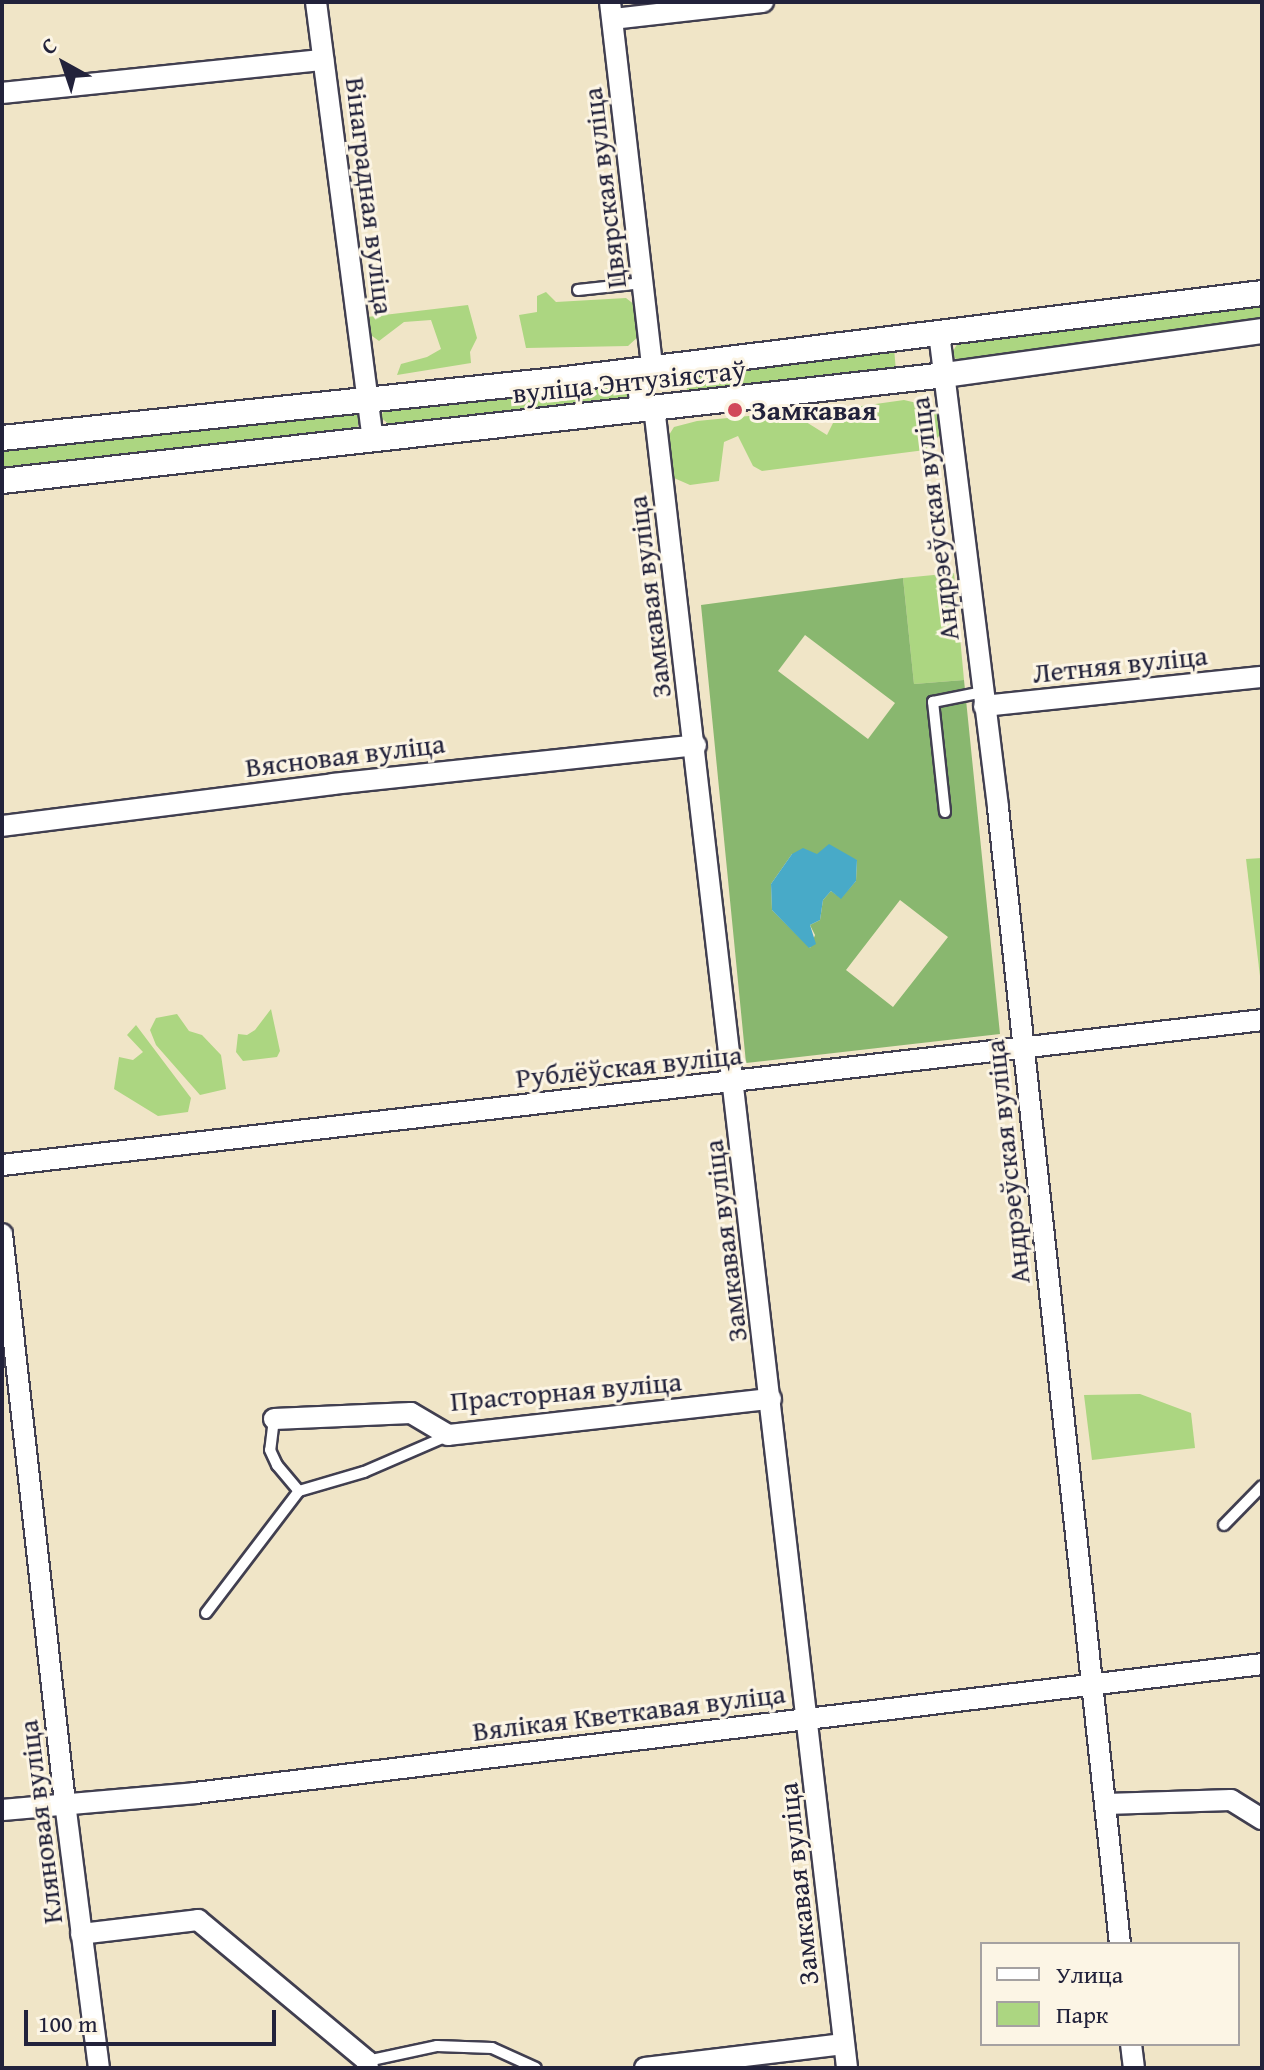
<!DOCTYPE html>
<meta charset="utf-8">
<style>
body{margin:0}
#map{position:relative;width:1264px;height:2070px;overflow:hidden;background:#f0e5c7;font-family:"Gentium Book Plus",serif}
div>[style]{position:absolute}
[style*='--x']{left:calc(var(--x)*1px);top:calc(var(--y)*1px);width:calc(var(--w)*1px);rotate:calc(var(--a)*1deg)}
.green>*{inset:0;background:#acd681}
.forest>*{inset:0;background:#89b76f}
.water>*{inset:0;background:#48aac8}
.roads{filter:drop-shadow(2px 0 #413f50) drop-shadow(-2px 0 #413f50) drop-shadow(0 2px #413f50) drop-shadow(0 -2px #413f50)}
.service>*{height:10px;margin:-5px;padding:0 5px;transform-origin:5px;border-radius:5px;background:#fff}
.minor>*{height:20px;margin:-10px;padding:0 10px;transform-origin:10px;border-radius:10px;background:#fff}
.tertiary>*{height:24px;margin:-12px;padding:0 12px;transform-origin:12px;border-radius:12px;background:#fff}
.dots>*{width:22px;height:22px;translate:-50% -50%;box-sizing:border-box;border:4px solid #fcf5e5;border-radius:50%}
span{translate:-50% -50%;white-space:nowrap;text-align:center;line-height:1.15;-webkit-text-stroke:6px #fcf5e5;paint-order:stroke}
.street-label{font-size:28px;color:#22223b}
.poi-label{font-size:28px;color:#22223b;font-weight:700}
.left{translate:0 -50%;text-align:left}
.frame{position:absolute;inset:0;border:4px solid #22223b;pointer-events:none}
.legend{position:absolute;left:980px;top:1942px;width:260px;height:104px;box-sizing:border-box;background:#fcf5e5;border:2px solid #a5a1a1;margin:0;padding:10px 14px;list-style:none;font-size:24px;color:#22223b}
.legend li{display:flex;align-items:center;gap:16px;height:40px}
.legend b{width:40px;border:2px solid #a5a1a1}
.north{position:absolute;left:24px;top:24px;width:80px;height:80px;-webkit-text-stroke:6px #fcf5e5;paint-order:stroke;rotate:320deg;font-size:22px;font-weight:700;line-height:32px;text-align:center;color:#22223b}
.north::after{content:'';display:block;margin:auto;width:28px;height:36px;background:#22223b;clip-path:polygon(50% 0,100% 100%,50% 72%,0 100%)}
.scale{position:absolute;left:24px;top:2010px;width:252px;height:36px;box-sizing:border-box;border:4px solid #22223b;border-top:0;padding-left:10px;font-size:24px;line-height:28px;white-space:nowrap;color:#22223b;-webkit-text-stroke:6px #fcf5e5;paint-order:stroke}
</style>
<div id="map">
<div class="green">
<i style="clip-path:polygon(546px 292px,556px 302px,626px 298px,640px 309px,640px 335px,628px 346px,526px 348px,519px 315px,537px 312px,537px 296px)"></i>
<i style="clip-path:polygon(1262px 304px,1262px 322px,960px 363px,951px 354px,958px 343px)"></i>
<i style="clip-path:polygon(468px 305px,477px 338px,470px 352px,471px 363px,397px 375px,401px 364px,427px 357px,441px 349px,431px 320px,404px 322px,379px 341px,368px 333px,367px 317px)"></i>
<i style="clip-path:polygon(894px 348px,896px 371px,687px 390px,685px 373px)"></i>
<i style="clip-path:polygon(626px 381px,631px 395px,627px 399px,390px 425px,380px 417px,387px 407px)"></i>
<i style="clip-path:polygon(904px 400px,934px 407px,945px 430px,925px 450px,762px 471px,753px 466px,738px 436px,724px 442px,719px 481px,690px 485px,674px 478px,664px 443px,674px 427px,697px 421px,790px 412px,827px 435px,840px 409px)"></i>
<i style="clip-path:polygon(355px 411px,360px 420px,357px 428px,191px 451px,2px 470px,2px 450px)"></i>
<i style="clip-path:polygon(954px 573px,964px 680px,914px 684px,903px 578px)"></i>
<i style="clip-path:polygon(1262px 858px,1262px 993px,1246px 859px)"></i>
<i style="clip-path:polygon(271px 1009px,280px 1051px,277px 1057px,243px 1061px,236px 1052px,238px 1034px,247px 1035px,255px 1030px)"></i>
<i style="clip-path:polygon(177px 1014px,189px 1031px,202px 1035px,221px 1055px,226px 1089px,200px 1095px,156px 1045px,150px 1030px,156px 1018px)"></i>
<i style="clip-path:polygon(136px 1025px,191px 1098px,188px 1112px,158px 1116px,114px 1089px,119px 1057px,133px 1060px,143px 1052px,127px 1035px)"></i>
<i style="clip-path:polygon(1140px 1394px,1191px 1413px,1195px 1448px,1092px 1460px,1084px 1395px)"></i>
</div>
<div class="forest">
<i style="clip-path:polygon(evenodd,903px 578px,914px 684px,964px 680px,1000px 1034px,746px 1063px,701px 605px,903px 578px,805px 635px,895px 703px,868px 739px,778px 671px,805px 635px,903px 578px,792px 854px,857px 860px,856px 881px,841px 898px,831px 891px,823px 900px,820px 920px,810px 925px,815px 935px,810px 948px,772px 910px,771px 884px,792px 854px,903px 578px,900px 900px,948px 937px,893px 1007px,846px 970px,900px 900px)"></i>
</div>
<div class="water">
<i style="clip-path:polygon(829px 844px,857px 860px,856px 881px,841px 899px,831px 891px,823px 900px,820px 920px,810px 925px,816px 944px,809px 948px,772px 910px,771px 884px,792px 854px,803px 848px,817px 854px)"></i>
</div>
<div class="roads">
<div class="service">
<i style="--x:578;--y:290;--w:65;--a:-6.1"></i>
<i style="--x:945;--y:812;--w:111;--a:-96.2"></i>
<i style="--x:933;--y:702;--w:51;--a:-11.3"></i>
<i style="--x:274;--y:1419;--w:31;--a:97"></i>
<i style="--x:270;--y:1450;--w:17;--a:65"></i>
<i style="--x:277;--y:1465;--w:34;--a:50"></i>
<i style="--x:1224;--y:1525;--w:54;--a:-45.7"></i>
<i style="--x:206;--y:1613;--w:153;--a:-52.7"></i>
<i style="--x:299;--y:1491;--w:68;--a:-16.3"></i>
<i style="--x:364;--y:1472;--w:90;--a:-23.4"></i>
<i style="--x:367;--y:2061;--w:72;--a:-12.1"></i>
<i style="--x:437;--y:2046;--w:55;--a:2.1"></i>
<i style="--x:492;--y:2048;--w:48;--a:24.4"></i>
</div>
<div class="minor">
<i style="--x:316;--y:2;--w:442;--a:82.6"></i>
<i style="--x:610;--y:2;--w:367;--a:83.4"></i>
<i style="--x:613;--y:19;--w:151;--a:-6.5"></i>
<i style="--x:2;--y:93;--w:323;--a:-5.9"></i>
<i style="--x:939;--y:333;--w:479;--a:82.9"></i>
<i style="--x:998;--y:808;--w:1143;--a:83.87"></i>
<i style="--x:636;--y:369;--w:40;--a:82.9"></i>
<i style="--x:654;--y:407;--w:1672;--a:83.37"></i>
<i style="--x:984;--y:706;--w:280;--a:-6"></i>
<i style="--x:2;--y:826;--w:334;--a:-7.2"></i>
<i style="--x:333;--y:784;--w:365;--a:-6.1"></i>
<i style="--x:2;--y:1165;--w:1268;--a:-6.56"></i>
<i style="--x:2;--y:1234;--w:572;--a:83.68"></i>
<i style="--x:65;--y:1803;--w:267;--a:82.7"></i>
<i style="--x:274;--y:1419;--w:137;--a:-2.5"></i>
<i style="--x:411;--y:1413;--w:43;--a:30.7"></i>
<i style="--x:448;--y:1435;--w:325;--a:-6.4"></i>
<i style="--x:1106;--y:1804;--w:125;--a:-1.8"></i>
<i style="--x:1231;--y:1800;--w:36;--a:32"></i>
<i style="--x:2;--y:1810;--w:194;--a:-5"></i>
<i style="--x:195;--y:1793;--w:1075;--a:-6.89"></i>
<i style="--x:81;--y:1934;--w:118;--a:-6.8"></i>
<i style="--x:198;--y:1920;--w:220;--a:39.8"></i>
<i style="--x:367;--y:2061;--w:7;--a:82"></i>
<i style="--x:1131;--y:2044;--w:24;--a:83"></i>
<i style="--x:645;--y:2068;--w:200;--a:-6.9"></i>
</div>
<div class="tertiary">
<i style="--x:2;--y:438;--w:567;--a:-5.97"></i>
<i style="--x:566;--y:379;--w:701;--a:-7.04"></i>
<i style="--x:2;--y:481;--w:949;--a:-6.41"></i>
<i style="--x:945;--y:375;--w:320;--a:-7.9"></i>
</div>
</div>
<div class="dots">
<i style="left:735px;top:410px;background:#d1495b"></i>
</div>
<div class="street-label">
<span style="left:604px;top:188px;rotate:-97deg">Цвярская вуліца</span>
<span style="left:370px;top:196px;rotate:83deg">Вінаградная вуліца</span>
<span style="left:629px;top:381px;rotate:-6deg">вуліца Энтузіястаў</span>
<span style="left:934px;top:519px;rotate:-97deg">Андрэеўская вуліца</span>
<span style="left:649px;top:597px;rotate:-97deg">Замкавая вуліца</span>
<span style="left:1120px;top:664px;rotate:-6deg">Летняя вуліца</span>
<span style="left:345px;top:755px;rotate:-7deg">Вясновая вуліца</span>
<span style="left:629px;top:1066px;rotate:-6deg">Рублёўская вуліца</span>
<span style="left:1007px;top:1162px;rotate:-96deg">Андрэеўская вуліца</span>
<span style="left:725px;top:1241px;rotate:-97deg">Замкавая вуліца</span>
<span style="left:566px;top:1391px;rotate:-5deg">Прасторная вуліца</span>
<span style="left:629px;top:1712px;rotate:-7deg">Вялікая Кветкавая вуліца</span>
<span style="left:40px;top:1822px;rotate:-97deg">Кляновая вуліца</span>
<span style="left:798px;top:1884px;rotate:-96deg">Замкавая вуліца</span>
</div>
<div class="poi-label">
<span class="left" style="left:751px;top:410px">Замкавая</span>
</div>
<div class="frame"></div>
<ul class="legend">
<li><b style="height:10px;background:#fff"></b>Улица</li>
<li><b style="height:22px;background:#acd681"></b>Парк</li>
</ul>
<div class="north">С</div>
<div class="scale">100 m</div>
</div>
